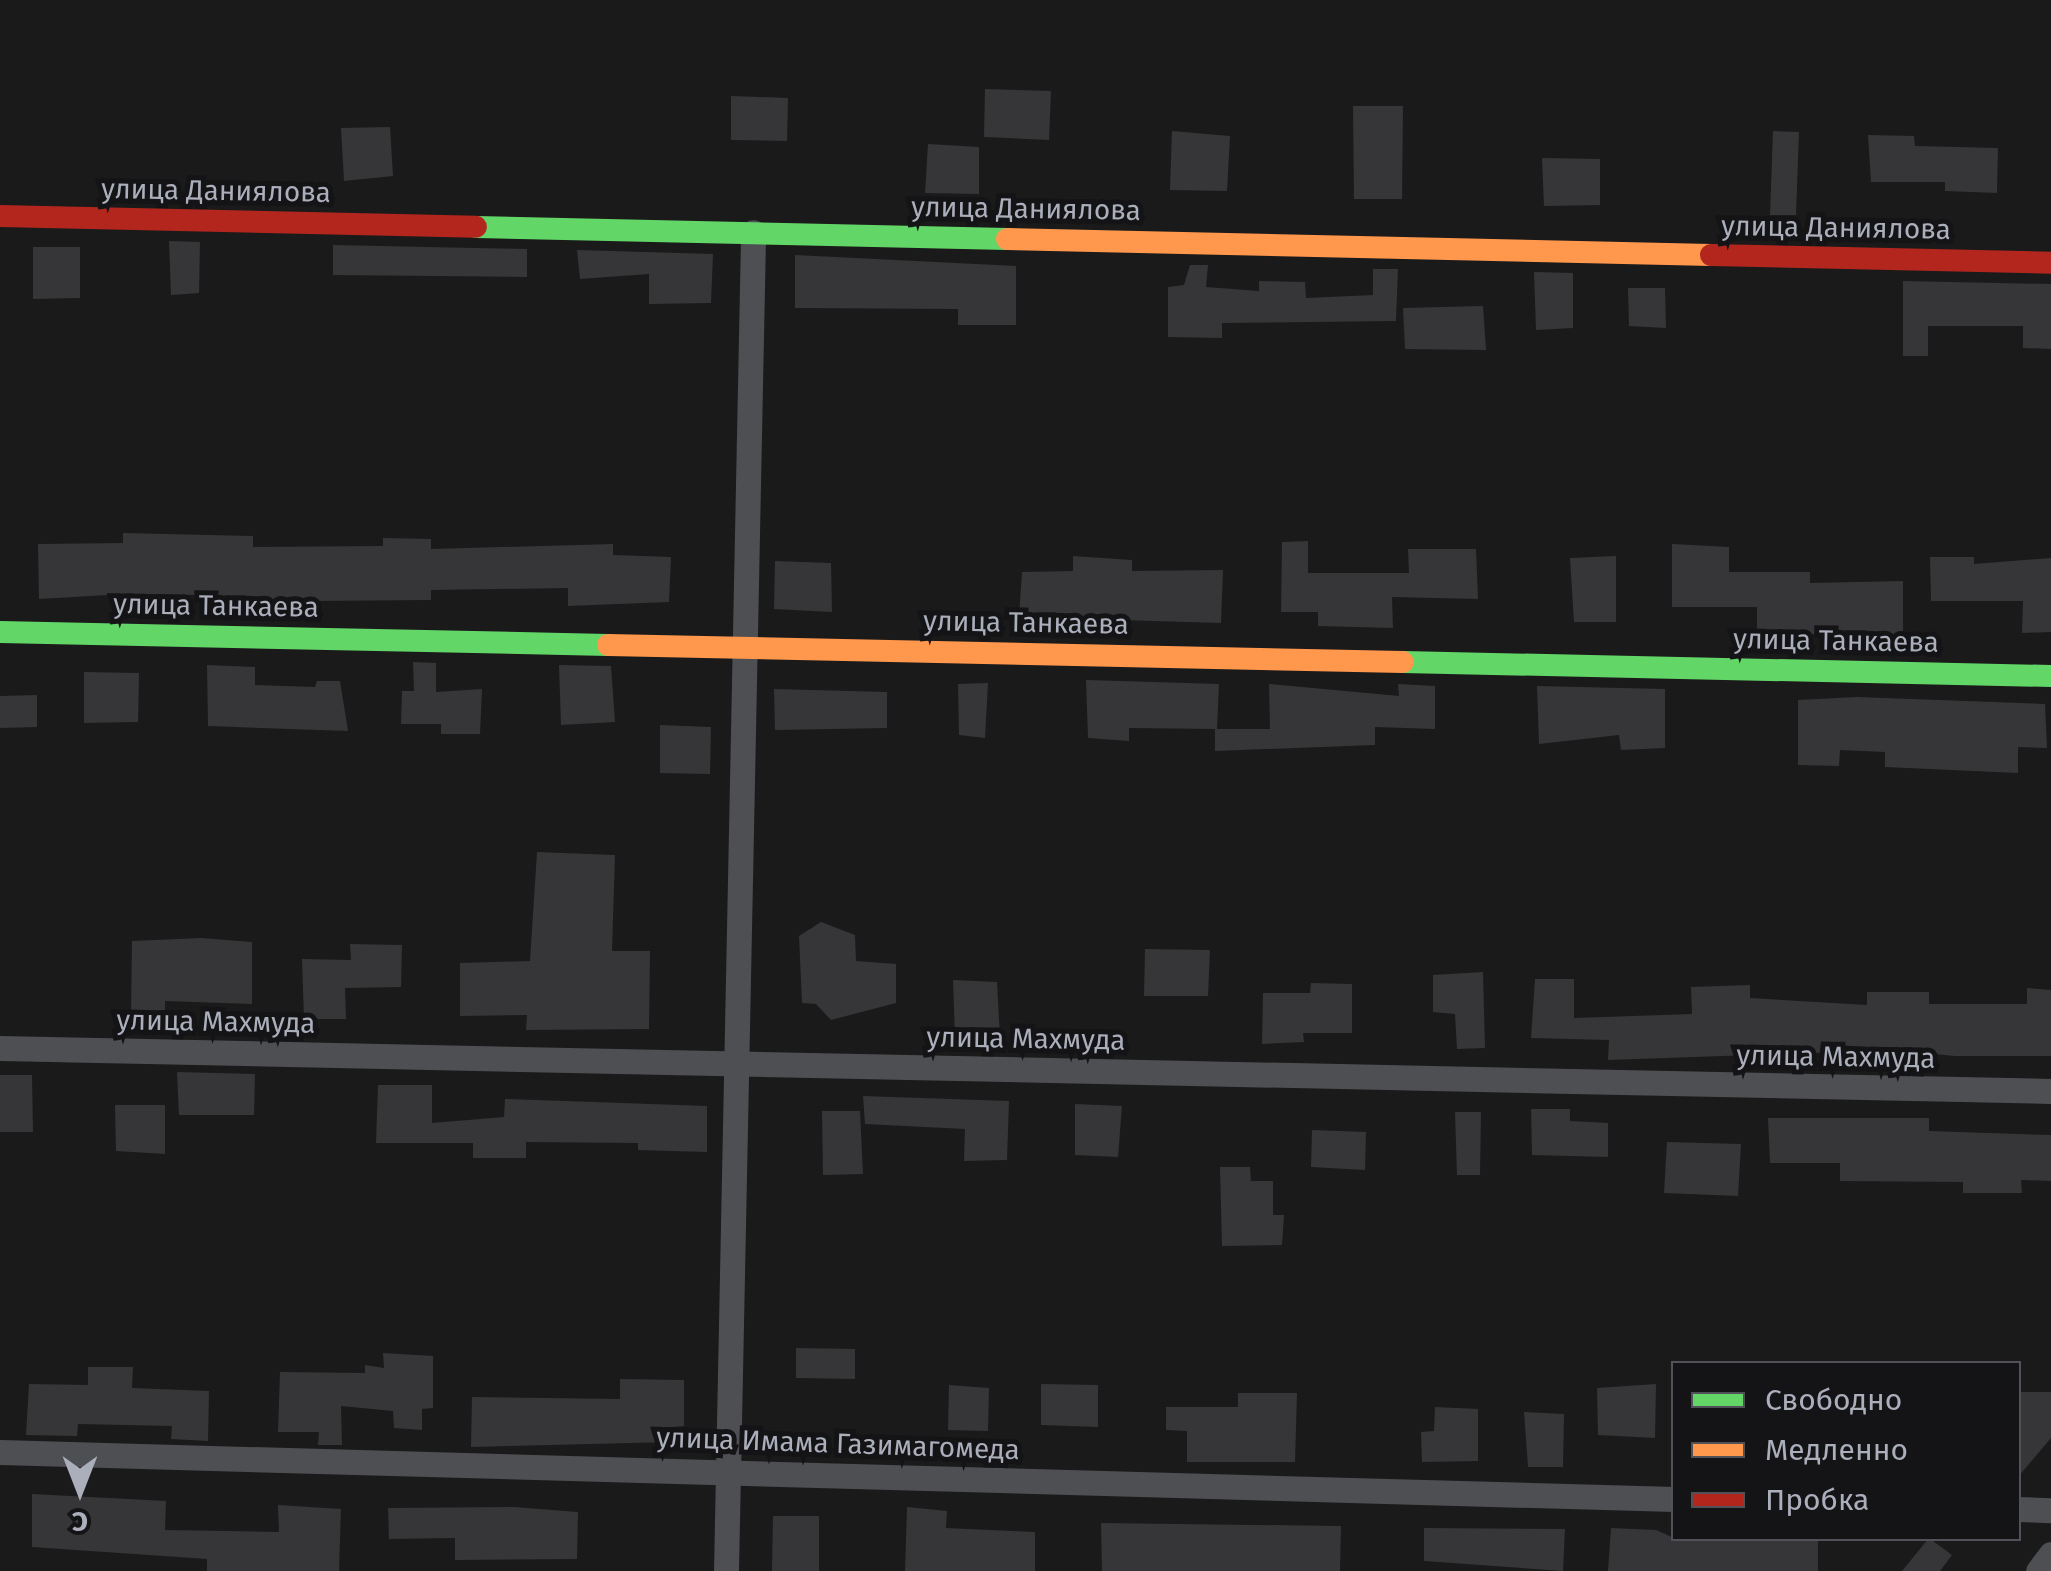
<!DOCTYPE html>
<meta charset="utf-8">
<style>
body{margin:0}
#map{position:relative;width:2051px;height:1571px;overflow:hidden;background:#1a1a1a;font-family:"Fira Sans",sans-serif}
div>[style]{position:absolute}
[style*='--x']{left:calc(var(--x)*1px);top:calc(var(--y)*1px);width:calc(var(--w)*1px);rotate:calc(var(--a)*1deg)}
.building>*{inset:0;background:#363638}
.street>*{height:25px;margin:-12.5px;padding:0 12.5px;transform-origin:12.5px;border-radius:12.5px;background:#4e4f53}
.fast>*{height:22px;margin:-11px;padding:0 11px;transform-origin:11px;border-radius:11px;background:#63d668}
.slow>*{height:22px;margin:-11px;padding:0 11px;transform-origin:11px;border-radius:11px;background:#ff974d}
.jam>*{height:22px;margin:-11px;padding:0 11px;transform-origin:11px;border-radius:11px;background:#b3261e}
span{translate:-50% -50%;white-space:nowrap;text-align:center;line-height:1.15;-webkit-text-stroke:10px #141416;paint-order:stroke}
.street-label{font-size:28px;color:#abaebb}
.legend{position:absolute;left:1671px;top:1361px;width:350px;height:180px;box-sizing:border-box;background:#141416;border:2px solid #505258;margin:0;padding:12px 18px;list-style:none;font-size:30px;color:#abaebb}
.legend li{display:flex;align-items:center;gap:20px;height:50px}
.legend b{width:50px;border:2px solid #505258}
.north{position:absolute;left:30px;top:1441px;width:100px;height:100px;-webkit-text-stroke:8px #141416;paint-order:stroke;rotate:180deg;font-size:28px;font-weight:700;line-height:40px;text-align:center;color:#abaebb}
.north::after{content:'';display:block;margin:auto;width:35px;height:45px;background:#abaebb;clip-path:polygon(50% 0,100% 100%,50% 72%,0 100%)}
</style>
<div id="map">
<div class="building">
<i style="clip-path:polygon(985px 89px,1051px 91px,1049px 140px,984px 137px)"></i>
<i style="clip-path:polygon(731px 96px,788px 98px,787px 141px,731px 140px)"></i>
<i style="clip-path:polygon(1353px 106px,1403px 106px,1402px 199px,1354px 199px)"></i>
<i style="clip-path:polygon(390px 127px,393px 176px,344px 181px,341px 128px)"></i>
<i style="clip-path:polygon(1172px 131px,1230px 136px,1227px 191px,1170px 190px)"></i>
<i style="clip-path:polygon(1773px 131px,1799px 132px,1796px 215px,1770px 215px)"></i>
<i style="clip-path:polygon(1868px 135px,1914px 136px,1915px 146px,1998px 148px,1997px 193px,1945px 191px,1945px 182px,1871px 182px)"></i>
<i style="clip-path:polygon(928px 144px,979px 147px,979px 194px,925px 193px)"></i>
<i style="clip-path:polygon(1542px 158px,1600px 159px,1600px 205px,1544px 206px)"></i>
<i style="clip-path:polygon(169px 241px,200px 242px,199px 293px,171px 295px)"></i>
<i style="clip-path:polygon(333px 245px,527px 249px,527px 277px,333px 275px)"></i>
<i style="clip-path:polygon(33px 247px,80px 247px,80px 298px,33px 299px)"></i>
<i style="clip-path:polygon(577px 250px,713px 254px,711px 303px,649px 304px,649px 274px,580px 279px)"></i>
<i style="clip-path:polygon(795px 255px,1016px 266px,1016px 325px,958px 325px,958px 309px,795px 308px)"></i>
<i style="clip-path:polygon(1190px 265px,1208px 265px,1206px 287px,1259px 291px,1259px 281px,1305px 282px,1306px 298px,1373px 295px,1373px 269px,1398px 269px,1396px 321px,1222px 323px,1222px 338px,1168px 337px,1168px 287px,1184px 285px)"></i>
<i style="clip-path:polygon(1534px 272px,1573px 273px,1573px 328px,1536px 330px)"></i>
<i style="clip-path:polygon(1903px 281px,2051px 284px,2051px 349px,2023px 348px,2023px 326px,1928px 326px,1928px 356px,1903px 356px)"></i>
<i style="clip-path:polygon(1628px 288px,1665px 288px,1666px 328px,1629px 326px)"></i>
<i style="clip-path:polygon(1483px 306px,1486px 350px,1405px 349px,1403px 308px)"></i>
<i style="clip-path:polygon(123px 533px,253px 536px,253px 547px,383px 546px,383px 538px,431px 539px,431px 549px,613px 544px,613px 555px,671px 557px,669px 602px,568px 606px,568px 588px,431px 590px,431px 600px,205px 602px,205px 595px,125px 594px,39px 599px,38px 544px,123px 543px)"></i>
<i style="clip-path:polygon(1308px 541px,1308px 573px,1409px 573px,1408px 549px,1476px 549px,1478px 599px,1392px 597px,1393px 628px,1318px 626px,1318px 612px,1281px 612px,1282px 542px)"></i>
<i style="clip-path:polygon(1672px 544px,1729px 547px,1729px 572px,1810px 572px,1810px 583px,1903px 581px,1903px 639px,1757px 631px,1757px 607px,1672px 607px)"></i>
<i style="clip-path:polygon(1073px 556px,1132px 560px,1132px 571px,1223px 570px,1221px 623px,1019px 617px,1022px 572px,1073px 571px)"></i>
<i style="clip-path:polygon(1616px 556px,1616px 622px,1574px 622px,1570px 558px)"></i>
<i style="clip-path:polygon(1930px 557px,1974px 557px,1974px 564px,2051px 558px,2051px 632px,2022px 633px,2023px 601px,1931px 601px)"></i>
<i style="clip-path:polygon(775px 561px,831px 563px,832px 612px,774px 609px)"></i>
<i style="clip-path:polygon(413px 662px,436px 663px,436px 692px,482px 689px,480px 734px,441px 734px,441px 724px,401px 724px,402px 691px,414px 691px)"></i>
<i style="clip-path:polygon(207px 665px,255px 667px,255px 685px,315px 687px,317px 681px,340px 681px,348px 731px,208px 726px)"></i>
<i style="clip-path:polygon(559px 665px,611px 666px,615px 722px,561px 725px)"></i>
<i style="clip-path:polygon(84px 672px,139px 673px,138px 722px,84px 723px)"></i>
<i style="clip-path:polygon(1086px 680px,1219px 684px,1217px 729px,1129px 728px,1129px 741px,1088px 738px)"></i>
<i style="clip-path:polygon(988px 683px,985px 738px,959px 735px,958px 684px)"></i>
<i style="clip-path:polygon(1269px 684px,1399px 696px,1398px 684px,1435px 686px,1435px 729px,1375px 727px,1375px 745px,1215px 751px,1215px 729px,1270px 729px)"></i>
<i style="clip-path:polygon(1537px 686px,1665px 689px,1665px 748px,1621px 750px,1619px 735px,1539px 744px)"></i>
<i style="clip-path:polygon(774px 689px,887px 692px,887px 728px,775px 730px)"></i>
<i style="clip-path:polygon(37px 695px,37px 727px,0 728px,0 696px)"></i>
<i style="clip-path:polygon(1857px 697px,2045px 704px,2047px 748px,2018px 747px,2018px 773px,1885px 767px,1885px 752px,1840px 750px,1839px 766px,1798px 765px,1798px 700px)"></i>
<i style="clip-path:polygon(660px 725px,711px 727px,710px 774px,660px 773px)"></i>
<i style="clip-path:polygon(537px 852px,615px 855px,612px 951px,650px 951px,649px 1029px,526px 1030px,527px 1015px,460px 1016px,460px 963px,530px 961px)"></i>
<i style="clip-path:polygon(821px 922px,855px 935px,856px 961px,896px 964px,896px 1003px,831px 1020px,816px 1004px,802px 1003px,799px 936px)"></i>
<i style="clip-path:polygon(201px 938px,252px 942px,252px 1004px,165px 1001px,165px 1013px,131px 1014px,132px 941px)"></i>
<i style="clip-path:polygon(350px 944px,402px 945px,401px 987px,345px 988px,346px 1019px,304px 1019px,302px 959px,351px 960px)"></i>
<i style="clip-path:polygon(1145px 949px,1210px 950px,1208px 996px,1144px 996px)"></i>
<i style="clip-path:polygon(1483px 972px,1485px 1048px,1457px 1049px,1455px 1014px,1433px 1012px,1433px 975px)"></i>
<i style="clip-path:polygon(1535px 979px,1574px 979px,1574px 1018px,1692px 1014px,1691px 987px,1750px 985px,1750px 998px,1867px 1005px,1867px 992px,1929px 992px,1929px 1004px,2027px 1004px,2027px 988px,2051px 990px,2051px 1056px,1955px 1056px,1840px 1045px,1840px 1052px,1608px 1060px,1609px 1040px,1531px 1038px)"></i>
<i style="clip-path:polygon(953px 980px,997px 982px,1000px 1038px,955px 1039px)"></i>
<i style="clip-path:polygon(1311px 983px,1352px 984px,1352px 1033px,1303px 1033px,1304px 1042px,1262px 1044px,1263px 993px,1310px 993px)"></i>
<i style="clip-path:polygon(177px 1072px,255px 1074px,254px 1115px,179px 1115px)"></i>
<i style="clip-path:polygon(0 1075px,32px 1075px,33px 1132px,0 1132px)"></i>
<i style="clip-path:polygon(378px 1085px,432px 1085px,432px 1123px,504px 1117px,505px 1099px,707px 1106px,707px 1152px,638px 1150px,638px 1143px,526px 1142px,526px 1158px,473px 1158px,473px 1143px,376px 1143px)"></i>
<i style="clip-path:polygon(863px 1096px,1009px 1101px,1007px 1160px,964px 1161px,965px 1129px,865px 1124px)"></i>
<i style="clip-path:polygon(1075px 1104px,1122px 1106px,1118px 1157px,1075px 1155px)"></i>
<i style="clip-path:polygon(115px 1105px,165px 1105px,165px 1154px,116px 1151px)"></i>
<i style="clip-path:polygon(1531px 1109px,1570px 1109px,1570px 1121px,1608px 1123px,1608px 1157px,1532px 1155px)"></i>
<i style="clip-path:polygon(822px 1111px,860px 1111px,863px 1174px,823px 1175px)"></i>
<i style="clip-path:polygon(1455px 1112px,1481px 1112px,1480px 1175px,1457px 1175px)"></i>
<i style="clip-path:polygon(1768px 1118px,1929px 1118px,1929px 1131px,2051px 1135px,2051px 1181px,2021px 1180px,2022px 1193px,1963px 1193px,1963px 1182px,1840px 1181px,1840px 1163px,1770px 1163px)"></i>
<i style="clip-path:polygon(1312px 1130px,1366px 1132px,1365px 1170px,1311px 1167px)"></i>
<i style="clip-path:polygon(1667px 1142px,1741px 1144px,1738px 1196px,1664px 1193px)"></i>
<i style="clip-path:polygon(1220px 1167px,1250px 1167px,1251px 1181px,1273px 1181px,1273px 1215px,1284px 1215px,1282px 1245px,1222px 1246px)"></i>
<i style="clip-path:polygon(796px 1348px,855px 1349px,855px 1379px,796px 1378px)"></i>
<i style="clip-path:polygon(383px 1353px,433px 1356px,433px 1408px,422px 1409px,422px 1430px,394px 1428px,393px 1411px,341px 1406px,342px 1445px,318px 1445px,319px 1432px,278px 1432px,280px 1372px,365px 1373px,365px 1365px,384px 1368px)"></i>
<i style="clip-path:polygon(88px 1367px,133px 1367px,132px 1388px,209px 1391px,208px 1441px,171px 1439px,172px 1426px,78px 1424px,77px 1436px,26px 1435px,29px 1384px,88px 1385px)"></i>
<i style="clip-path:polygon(620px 1379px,684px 1380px,684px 1426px,673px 1427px,673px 1442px,471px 1447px,472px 1397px,620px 1399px)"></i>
<i style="clip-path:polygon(1041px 1384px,1098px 1385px,1098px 1427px,1041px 1425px)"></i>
<i style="clip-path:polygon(1656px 1384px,1655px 1438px,1598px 1435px,1597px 1388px)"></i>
<i style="clip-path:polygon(949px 1385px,989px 1388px,988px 1431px,948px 1430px)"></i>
<i style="clip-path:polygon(2018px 1392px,2051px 1392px,2051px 1438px,2018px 1477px)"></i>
<i style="clip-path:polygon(1238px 1393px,1297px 1393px,1295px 1462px,1187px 1462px,1187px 1431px,1166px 1430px,1166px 1407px,1238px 1407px)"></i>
<i style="clip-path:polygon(1435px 1407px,1478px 1409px,1478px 1461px,1422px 1462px,1421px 1432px,1434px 1431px)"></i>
<i style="clip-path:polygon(1524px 1412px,1564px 1414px,1563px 1467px,1528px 1467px)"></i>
<i style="clip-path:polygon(32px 1494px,166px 1501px,165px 1530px,279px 1532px,278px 1505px,341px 1509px,339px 1571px,207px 1571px,207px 1559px,32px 1547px)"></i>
<i style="clip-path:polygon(514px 1507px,578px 1512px,577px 1559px,455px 1560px,455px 1538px,389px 1539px,388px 1508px)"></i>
<i style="clip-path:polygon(907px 1507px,947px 1511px,946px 1528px,1035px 1532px,1035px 1571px,905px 1571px)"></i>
<i style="clip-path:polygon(773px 1516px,819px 1516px,819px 1571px,772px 1571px)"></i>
<i style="clip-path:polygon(1101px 1523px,1341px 1526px,1340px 1571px,1102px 1571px)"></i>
<i style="clip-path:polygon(1424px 1528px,1565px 1529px,1563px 1571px,1424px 1561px)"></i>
<i style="clip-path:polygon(1611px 1528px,1656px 1530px,1674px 1538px,1818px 1539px,1818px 1571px,1608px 1571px)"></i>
<i style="clip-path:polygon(1929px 1538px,1952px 1555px,1940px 1571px,1902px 1571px)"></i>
</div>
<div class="street">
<i style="--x:0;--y:1048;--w:2051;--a:1.2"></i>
<i style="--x:0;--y:1452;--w:1675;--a:1.61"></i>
<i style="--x:2018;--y:1509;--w:33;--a:2"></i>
<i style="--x:726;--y:1571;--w:1339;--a:-88.84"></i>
<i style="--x:2038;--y:1571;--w:21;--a:-53"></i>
</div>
<div class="fast">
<i style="--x:476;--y:227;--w:531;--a:1.29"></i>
<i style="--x:0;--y:632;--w:608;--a:1.22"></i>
<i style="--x:1403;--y:662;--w:648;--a:1.24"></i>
</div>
<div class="slow">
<i style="--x:1007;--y:239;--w:704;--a:1.3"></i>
<i style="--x:608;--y:645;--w:795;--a:1.23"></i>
</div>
<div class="jam">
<i style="--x:0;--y:216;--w:476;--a:1.3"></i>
<i style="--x:1711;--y:255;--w:340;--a:1.3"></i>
</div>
<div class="street-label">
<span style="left:216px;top:191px;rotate:1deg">улица Даниялова</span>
<span style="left:1026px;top:209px;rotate:1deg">улица Даниялова</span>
<span style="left:1836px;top:228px;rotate:1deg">улица Даниялова</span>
<span style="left:216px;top:606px;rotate:1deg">улица Танкаева</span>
<span style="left:1026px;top:623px;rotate:1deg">улица Танкаева</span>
<span style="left:1836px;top:641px;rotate:1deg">улица Танкаева</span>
<span style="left:216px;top:1022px;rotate:1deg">улица Махмуда</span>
<span style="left:1026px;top:1039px;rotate:1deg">улица Махмуда</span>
<span style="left:1836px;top:1057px;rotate:1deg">улица Махмуда</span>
<span style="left:838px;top:1444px;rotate:2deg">улица Имама Газимагомеда</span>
</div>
<ul class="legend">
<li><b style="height:12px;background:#63d668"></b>Свободно</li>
<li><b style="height:12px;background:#ff974d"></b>Медленно</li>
<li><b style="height:12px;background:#b3261e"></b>Пробка</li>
</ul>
<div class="north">С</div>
</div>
